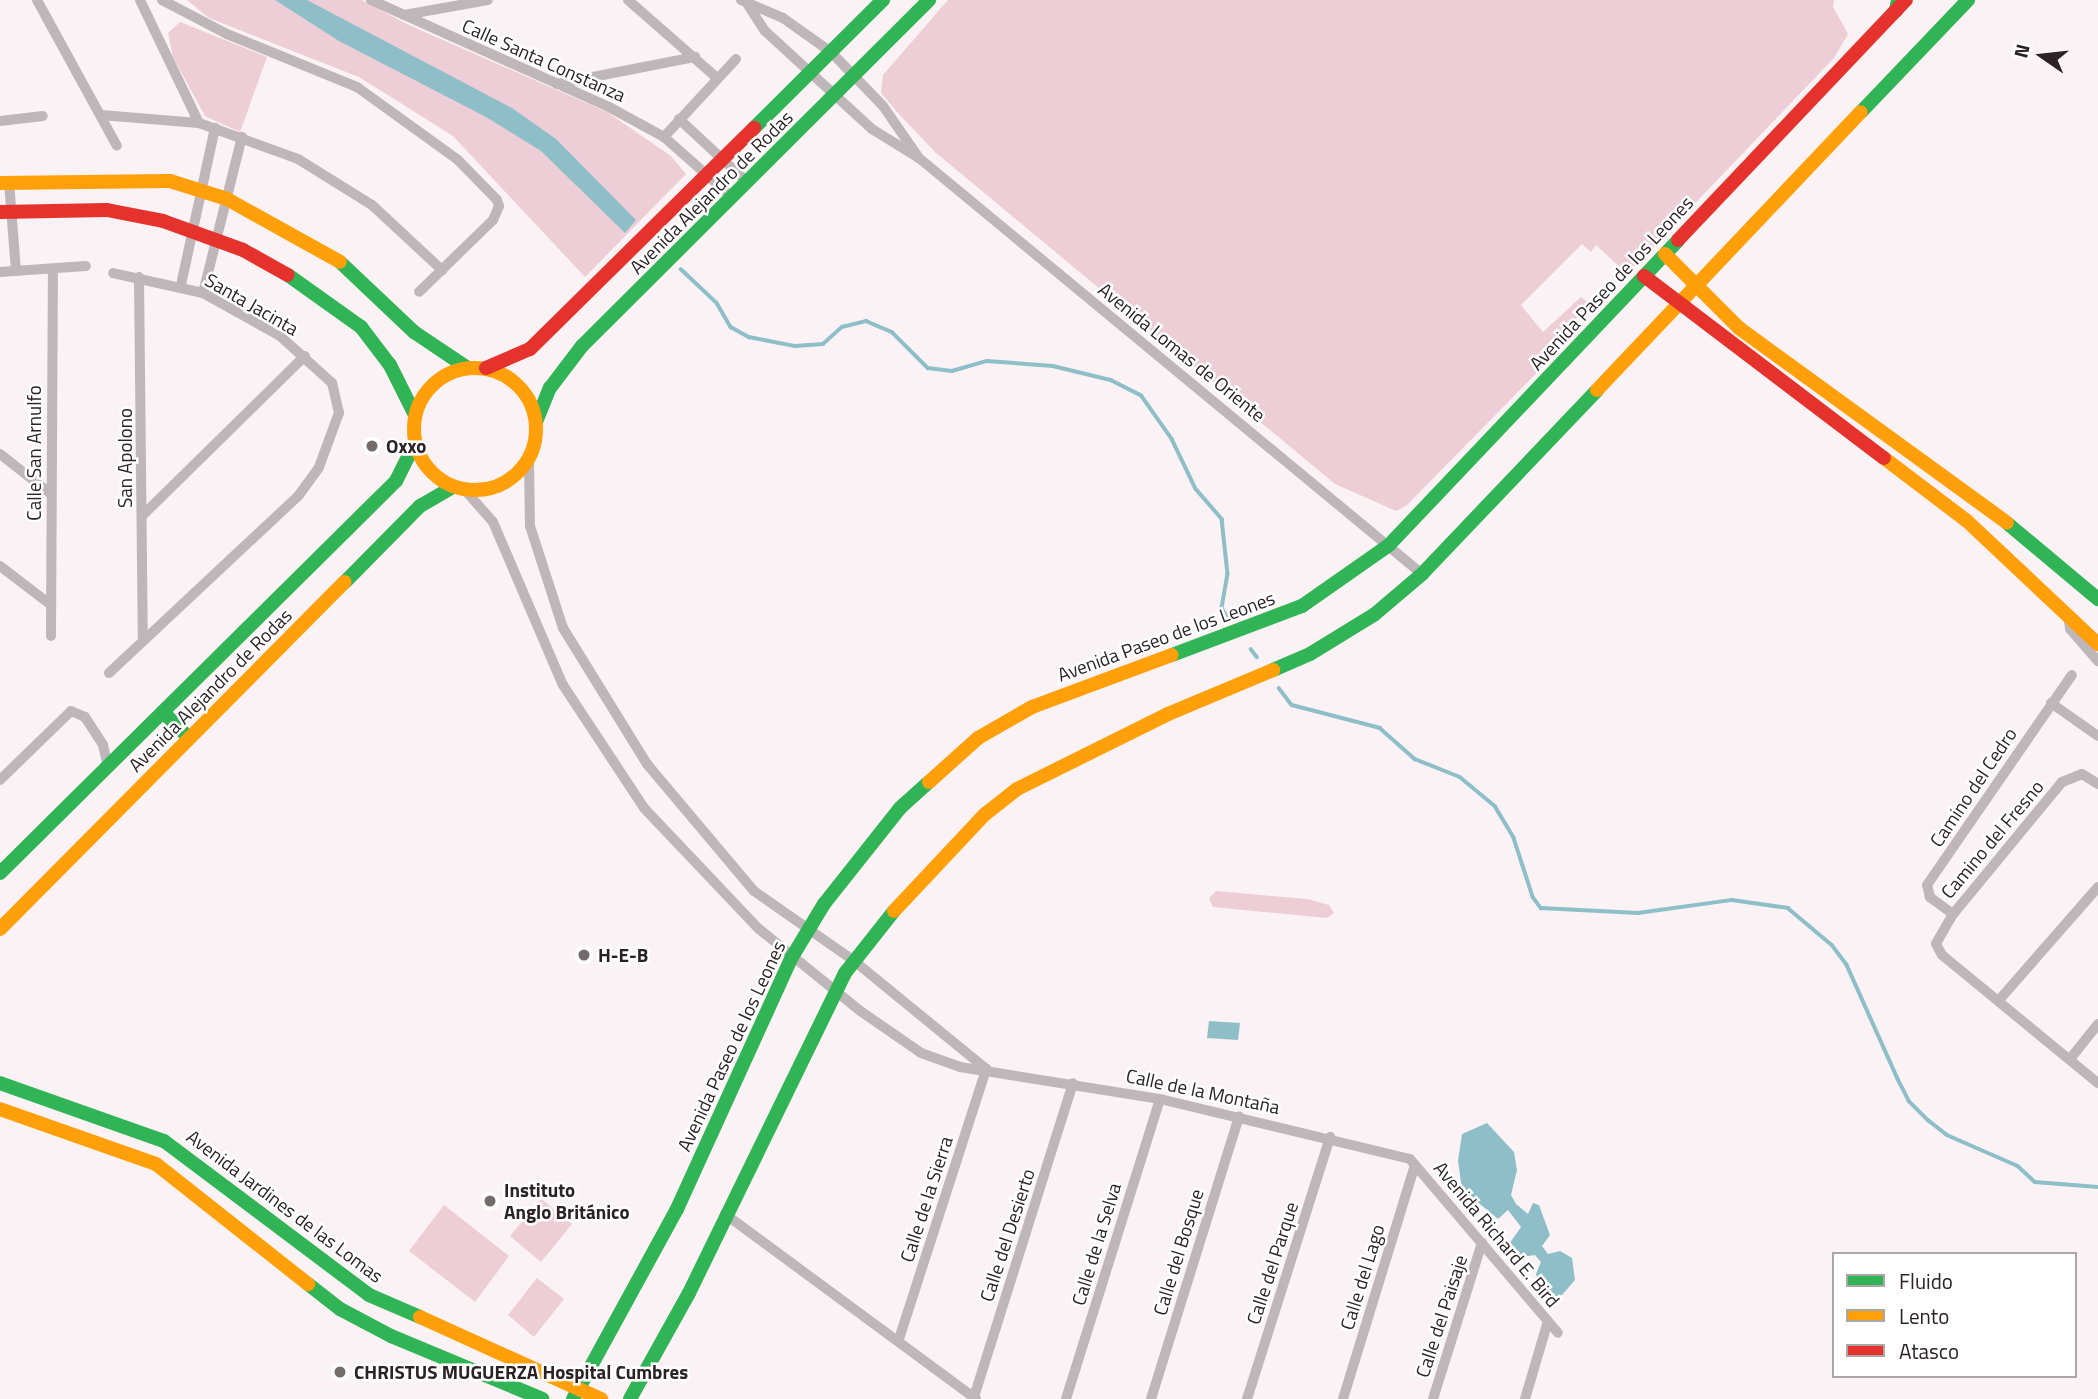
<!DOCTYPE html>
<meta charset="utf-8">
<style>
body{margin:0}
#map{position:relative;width:2098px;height:1399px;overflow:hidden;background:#faf2f4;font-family:"Titillium Web",sans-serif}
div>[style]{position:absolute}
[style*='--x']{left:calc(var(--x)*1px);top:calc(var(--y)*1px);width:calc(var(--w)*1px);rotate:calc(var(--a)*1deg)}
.green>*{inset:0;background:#edced7}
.water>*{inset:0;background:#8ebfc8}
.stream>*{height:3.5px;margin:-1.75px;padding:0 1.75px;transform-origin:1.75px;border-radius:1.75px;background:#8ebfc8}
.street>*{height:10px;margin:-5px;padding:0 5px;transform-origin:5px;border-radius:5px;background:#beb6b8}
.fast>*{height:14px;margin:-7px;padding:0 7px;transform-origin:7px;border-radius:7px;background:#30b455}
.slow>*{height:14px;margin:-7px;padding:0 7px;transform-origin:7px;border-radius:7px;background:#ff9f0a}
.slow>.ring{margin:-7px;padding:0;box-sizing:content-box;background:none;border:14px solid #ff9f0a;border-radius:50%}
.jam>*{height:14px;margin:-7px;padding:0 7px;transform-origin:7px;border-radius:7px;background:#e5322d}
.dots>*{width:19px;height:19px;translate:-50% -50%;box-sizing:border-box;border:4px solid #fff;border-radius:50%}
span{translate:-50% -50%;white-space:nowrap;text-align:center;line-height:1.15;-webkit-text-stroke:5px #fff;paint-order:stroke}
.street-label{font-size:19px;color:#2c2225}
.poi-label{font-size:19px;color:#2c2225;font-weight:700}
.left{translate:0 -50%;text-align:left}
.legend{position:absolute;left:1832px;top:1252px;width:245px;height:126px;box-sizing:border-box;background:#fff;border:2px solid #aba7a8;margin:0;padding:9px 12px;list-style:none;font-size:21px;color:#2c2225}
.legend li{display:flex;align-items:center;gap:14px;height:35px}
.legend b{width:35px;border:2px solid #aba7a8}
.north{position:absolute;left:2007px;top:21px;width:70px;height:70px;-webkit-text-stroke:5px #fff;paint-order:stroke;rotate:284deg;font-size:19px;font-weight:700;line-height:28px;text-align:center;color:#2c2225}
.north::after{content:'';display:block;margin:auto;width:24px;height:32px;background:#2c2225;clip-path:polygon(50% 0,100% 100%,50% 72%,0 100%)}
</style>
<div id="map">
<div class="green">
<i style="clip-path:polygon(187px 0,362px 0,409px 25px,607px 112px,671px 156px,686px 174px,585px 277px,453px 136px,359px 77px,209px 18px)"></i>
<i style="clip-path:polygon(948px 0,1834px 0,1833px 7px,1848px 34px,1834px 58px,1635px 266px,1622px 269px,1596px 245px,1591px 252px,1582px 244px,1521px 305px,1543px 332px,1581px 297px,1590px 304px,1565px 331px,1559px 350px,1406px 506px,1396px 511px,1335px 484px,935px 152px,898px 113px,881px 93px,883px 75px)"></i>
<i style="clip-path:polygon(180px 22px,267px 57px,240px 132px,205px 116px,173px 57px,168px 33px)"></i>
<i style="clip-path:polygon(1216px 891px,1307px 899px,1329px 905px,1334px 913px,1327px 918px,1213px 907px,1209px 898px)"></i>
<i style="clip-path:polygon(541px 1199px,572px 1224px,541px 1262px,510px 1236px)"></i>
<i style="clip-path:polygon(444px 1205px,509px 1256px,475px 1302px,409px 1251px)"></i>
<i style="clip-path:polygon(537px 1278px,564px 1299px,534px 1337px,508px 1315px)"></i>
</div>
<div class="water">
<i style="clip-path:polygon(275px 0,307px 0,512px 108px,556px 139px,636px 220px,625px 233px,541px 151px,486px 117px,339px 41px)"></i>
<i style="clip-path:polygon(1209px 1021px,1240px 1023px,1238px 1040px,1207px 1038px)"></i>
<i style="clip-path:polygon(1487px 1123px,1514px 1152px,1517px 1170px,1511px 1195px,1516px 1204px,1528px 1214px,1533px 1203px,1539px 1205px,1550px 1235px,1542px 1246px,1548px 1254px,1560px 1251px,1572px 1258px,1575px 1280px,1562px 1295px,1550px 1297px,1540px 1288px,1536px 1274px,1541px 1262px,1535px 1255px,1520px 1257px,1507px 1247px,1521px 1227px,1508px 1210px,1498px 1219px,1462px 1189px,1458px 1161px,1462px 1134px)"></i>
</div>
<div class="stream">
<i style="--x:655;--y:246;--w:5;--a:37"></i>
<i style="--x:681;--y:269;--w:50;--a:43.4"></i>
<i style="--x:717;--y:303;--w:28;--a:60"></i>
<i style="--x:731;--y:327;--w:21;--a:29"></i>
<i style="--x:749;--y:337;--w:47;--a:11.1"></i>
<i style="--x:795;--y:346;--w:28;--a:-4"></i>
<i style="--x:823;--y:344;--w:25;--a:-42"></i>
<i style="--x:842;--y:327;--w:25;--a:-14"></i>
<i style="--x:866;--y:321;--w:28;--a:23"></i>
<i style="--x:892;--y:332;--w:51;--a:45"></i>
<i style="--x:928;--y:368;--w:24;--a:7"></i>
<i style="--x:952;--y:371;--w:36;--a:-16"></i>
<i style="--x:987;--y:361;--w:66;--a:4.3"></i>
<i style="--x:1053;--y:366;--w:60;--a:13.6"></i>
<i style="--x:1111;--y:380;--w:34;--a:27"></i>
<i style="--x:1141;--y:395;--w:54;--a:54.8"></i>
<i style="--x:1172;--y:439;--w:55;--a:64.4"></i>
<i style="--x:1196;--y:489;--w:40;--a:49"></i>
<i style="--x:1222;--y:519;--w:55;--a:83.8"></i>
<i style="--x:1228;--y:574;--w:35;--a:100"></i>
<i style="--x:1222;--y:608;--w:12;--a:59"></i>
<i style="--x:1251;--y:649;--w:10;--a:53"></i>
<i style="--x:1279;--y:688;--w:21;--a:53"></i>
<i style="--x:1292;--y:705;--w:91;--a:14.6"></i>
<i style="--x:1380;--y:728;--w:47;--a:41.5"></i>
<i style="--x:1415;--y:759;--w:48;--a:21.8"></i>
<i style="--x:1460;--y:777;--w:45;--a:39.6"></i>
<i style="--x:1495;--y:806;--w:37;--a:59"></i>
<i style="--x:1514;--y:838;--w:62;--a:72.1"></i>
<i style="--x:1533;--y:897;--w:14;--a:54"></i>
<i style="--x:1541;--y:908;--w:97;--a:3"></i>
<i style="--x:1638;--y:913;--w:95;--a:-7.9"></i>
<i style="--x:1732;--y:900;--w:57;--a:8.1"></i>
<i style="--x:1788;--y:908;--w:57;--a:40.1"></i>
<i style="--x:1832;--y:945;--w:25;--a:53"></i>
<i style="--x:1847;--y:965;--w:125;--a:65.9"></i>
<i style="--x:1898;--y:1079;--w:25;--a:63"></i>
<i style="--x:1909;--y:1101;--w:27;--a:45"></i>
<i style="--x:1928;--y:1120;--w:24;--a:38"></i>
<i style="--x:1947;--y:1135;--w:77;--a:23.6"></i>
<i style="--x:2018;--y:1166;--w:23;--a:43"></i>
<i style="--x:2035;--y:1182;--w:63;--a:4.5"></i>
</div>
<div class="street">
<i style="--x:37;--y:0;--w:166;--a:61.3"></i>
<i style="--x:140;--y:0;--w:136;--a:64.4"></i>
<i style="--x:162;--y:0;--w:73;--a:27.6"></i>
<i style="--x:227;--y:34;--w:140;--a:22.2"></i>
<i style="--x:357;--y:87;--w:123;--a:35.8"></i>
<i style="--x:457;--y:159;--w:57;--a:45.7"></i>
<i style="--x:497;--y:200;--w:6;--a:72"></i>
<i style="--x:499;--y:206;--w:15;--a:113"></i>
<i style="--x:493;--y:220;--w:103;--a:135.8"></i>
<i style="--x:371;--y:0;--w:261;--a:24.2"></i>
<i style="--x:609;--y:107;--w:63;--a:28.6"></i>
<i style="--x:664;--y:137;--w:91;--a:41.4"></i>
<i style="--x:628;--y:0;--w:118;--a:41.2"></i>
<i style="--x:741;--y:0;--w:46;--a:23.2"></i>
<i style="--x:783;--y:18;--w:59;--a:35.3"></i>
<i style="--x:831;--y:52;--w:75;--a:46.1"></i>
<i style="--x:883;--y:106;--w:63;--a:55.3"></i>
<i style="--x:748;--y:5;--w:31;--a:57"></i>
<i style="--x:765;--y:31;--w:145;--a:42.5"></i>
<i style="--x:872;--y:129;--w:55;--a:31.7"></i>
<i style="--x:919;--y:158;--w:653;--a:39.59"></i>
<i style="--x:404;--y:15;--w:85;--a:-10.1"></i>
<i style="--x:557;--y:84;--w:141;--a:-11.1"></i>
<i style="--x:101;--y:115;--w:98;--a:4.7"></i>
<i style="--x:199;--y:123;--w:105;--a:20"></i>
<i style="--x:298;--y:159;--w:87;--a:31.9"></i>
<i style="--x:372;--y:205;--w:96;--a:42.9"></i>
<i style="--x:679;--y:119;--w:94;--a:42.8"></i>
<i style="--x:0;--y:121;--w:43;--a:-6.6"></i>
<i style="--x:664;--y:137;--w:106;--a:-47.3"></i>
<i style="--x:9;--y:182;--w:89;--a:85.5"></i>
<i style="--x:0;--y:272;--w:86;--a:-4"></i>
<i style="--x:139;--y:277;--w:361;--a:89.4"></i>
<i style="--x:181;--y:285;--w:161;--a:-77.8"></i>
<i style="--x:203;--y:293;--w:161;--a:-76"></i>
<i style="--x:0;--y:454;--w:65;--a:38.1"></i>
<i style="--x:529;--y:458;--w:68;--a:89.2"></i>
<i style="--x:530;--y:526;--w:107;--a:72.1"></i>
<i style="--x:563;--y:628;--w:160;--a:58.3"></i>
<i style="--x:647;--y:764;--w:166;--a:49.9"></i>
<i style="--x:754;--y:891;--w:121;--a:34.9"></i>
<i style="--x:853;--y:960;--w:172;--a:39.3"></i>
<i style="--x:464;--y:489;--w:44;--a:48.7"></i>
<i style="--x:493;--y:522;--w:177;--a:66.8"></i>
<i style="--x:563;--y:685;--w:147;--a:56.6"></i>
<i style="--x:644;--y:808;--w:167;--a:46.5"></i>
<i style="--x:759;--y:929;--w:129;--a:39"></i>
<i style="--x:859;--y:1010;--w:75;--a:34.7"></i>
<i style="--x:921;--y:1053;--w:41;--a:19.7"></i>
<i style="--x:960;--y:1067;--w:203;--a:9.1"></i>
<i style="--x:1160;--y:1099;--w:257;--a:13.5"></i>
<i style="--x:1410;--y:1159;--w:228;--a:49.6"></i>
<i style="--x:143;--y:515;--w:227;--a:-44.5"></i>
<i style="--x:0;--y:566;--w:64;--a:37.4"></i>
<i style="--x:2068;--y:614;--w:15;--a:82"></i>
<i style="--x:2070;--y:629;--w:43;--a:48.8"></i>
<i style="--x:51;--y:636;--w:367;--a:-89.7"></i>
<i style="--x:109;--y:673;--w:260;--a:-43.1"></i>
<i style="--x:299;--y:495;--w:34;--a:-54"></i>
<i style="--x:319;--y:467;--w:58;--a:-69.7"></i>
<i style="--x:339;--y:413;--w:31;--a:-103"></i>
<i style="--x:332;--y:383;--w:70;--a:-137.9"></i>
<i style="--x:280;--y:336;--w:88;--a:-150.8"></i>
<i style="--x:203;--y:293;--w:92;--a:-167.5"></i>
<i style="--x:2051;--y:703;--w:57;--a:35.1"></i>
<i style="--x:0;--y:780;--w:99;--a:-44.2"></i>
<i style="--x:71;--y:711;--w:15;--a:23"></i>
<i style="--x:85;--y:717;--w:33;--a:57"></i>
<i style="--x:103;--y:745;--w:23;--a:77"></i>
<i style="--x:2098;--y:784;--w:19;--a:-148"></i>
<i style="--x:2082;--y:774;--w:22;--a:158"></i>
<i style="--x:2062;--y:782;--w:171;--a:129.5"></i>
<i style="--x:1953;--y:914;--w:34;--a:120"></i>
<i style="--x:1936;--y:944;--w:13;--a:61"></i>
<i style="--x:1942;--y:955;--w:202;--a:39.4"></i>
<i style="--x:1953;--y:914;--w:29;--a:-144"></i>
<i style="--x:1930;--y:897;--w:12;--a:-104"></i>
<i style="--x:1927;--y:885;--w:255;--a:-55.4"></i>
<i style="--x:2000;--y:999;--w:149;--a:-48.8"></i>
<i style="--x:2070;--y:1059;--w:45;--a:-51.3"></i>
<i style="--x:725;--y:1214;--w:312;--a:36.4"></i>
<i style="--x:899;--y:1339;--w:284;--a:-72.1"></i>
<i style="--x:974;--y:1397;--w:329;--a:-72.5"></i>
<i style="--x:1066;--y:1399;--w:314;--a:-72.6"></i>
<i style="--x:1151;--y:1399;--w:296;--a:-72.7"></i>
<i style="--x:1247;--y:1399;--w:275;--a:-72.4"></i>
<i style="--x:1343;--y:1399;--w:245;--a:-72.9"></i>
<i style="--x:1433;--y:1399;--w:164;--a:-72.6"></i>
<i style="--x:1525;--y:1399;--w:81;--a:-73.6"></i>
</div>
<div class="fast">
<i style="--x:1896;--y:11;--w:11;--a:-80"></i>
<i style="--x:1861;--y:112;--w:155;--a:-46.3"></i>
<i style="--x:754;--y:128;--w:182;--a:-44.8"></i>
<i style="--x:340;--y:262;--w:102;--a:43.4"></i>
<i style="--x:414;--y:332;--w:63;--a:33.9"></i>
<i style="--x:288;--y:275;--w:90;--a:35.5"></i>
<i style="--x:361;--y:327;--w:48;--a:52.7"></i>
<i style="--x:390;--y:365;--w:56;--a:63.4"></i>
<i style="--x:536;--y:422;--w:37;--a:-68"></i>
<i style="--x:550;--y:388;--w:53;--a:-52.7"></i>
<i style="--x:582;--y:346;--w:490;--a:-44.9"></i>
<i style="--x:2007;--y:523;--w:119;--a:39.9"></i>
<i style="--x:345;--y:582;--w:107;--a:-45.4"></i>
<i style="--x:420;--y:506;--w:38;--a:-30"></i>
<i style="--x:1172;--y:655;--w:139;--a:-20.7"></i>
<i style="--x:1302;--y:606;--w:106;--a:-35"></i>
<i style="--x:1389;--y:545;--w:420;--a:-46.5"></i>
<i style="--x:1273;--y:670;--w:40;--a:-23.4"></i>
<i style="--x:1310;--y:654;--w:76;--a:-31.6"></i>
<i style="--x:1375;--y:614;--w:62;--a:-40.4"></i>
<i style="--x:1422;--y:574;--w:254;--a:-46.4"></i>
<i style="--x:163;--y:712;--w:37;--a:45"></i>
<i style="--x:0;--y:873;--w:557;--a:-44.71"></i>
<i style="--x:396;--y:481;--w:42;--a:-63.4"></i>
<i style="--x:0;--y:1083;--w:174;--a:19.5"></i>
<i style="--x:164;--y:1141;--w:256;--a:36.9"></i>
<i style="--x:369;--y:1295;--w:56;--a:23.3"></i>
<i style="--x:308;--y:1284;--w:41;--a:38"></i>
<i style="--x:340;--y:1309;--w:58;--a:27.9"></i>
<i style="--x:391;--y:1336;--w:164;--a:22.6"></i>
<i style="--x:573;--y:1399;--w:217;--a:-61.3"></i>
<i style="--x:677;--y:1209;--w:277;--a:-65.5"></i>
<i style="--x:792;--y:957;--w:62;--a:-58.9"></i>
<i style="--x:824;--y:904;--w:122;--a:-51.6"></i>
<i style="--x:900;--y:808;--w:39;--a:-42"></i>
<i style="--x:630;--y:1399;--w:121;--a:-60.9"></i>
<i style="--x:689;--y:1293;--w:356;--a:-64"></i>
<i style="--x:845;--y:973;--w:79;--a:-51.7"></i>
</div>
<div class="slow">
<i style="--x:0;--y:183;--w:170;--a:-0.7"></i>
<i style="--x:170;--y:181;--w:60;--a:17.5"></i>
<i style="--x:227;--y:199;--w:129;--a:29.1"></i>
<i style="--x:1665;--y:254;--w:105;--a:45"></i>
<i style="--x:1739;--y:328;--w:331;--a:36"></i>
<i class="ring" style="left:414px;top:368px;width:108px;height:108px"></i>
<i style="--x:1597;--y:390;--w:383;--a:-46.5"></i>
<i style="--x:1884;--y:458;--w:104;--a:37.2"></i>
<i style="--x:1967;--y:521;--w:180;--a:43.2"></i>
<i style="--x:929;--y:782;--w:66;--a:-41.9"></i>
<i style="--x:978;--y:738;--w:62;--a:-29.9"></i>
<i style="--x:1032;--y:707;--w:149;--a:-20.4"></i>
<i style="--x:894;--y:911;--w:132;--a:-46.8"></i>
<i style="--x:984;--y:815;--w:42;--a:-38.2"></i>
<i style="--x:1017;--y:789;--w:169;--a:-26.4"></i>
<i style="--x:1168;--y:714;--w:114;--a:-22.7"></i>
<i style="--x:0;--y:929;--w:489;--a:-45.2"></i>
<i style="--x:0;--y:1109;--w:165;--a:19.4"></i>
<i style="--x:156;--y:1164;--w:194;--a:38.3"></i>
<i style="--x:420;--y:1317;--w:199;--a:24.4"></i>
</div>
<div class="jam">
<i style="--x:0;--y:212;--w:107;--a:-1.1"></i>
<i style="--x:107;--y:210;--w:57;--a:11.1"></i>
<i style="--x:163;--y:221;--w:85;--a:19.9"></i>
<i style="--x:243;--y:250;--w:51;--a:29.1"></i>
<i style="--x:1678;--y:240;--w:331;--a:-46.5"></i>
<i style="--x:1644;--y:276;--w:301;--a:37.2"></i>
<i style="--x:486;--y:368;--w:48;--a:-23.4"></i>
<i style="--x:530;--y:349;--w:315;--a:-44.6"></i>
</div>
<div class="dots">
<i style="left:372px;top:446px;background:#746b6d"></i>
<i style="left:584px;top:955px;background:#746b6d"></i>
<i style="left:490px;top:1201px;background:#746b6d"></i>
<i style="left:340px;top:1372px;background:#746b6d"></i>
</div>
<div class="street-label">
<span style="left:544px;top:60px;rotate:24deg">Calle Santa Constanza</span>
<span style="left:711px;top:192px;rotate:-45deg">Avenida Alejandro de Rodas</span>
<span style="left:1611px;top:283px;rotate:-47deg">Avenida Paseo de los Leones</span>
<span style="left:252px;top:304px;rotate:30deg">Santa Jacinta</span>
<span style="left:1182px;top:352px;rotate:39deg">Avenida Lomas de Oriente</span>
<span style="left:34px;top:453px;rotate:-90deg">Calle San Arnulfo</span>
<span style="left:125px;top:458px;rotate:-90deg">San Apolono</span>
<span style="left:1166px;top:636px;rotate:-20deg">Avenida Paseo de los Leones</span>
<span style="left:210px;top:690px;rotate:-45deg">Avenida Alejandro de Rodas</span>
<span style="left:1973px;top:787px;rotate:-56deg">Camino del Cedro</span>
<span style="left:1992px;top:839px;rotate:-50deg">Camino del Fresno</span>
<span style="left:731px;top:1046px;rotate:-65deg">Avenida Paseo de los Leones</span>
<span style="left:1203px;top:1091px;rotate:12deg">Calle de la Montaña</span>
<span style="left:926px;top:1199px;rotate:-72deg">Calle de la Sierra</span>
<span style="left:285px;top:1206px;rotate:37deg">Avenida Jardines de las Lomas</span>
<span style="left:1497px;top:1234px;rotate:50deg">Avenida Richard E. Bird</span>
<span style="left:1007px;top:1235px;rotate:-72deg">Calle del Desierto</span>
<span style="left:1096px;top:1244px;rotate:-73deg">Calle de la Selva</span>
<span style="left:1178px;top:1252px;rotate:-73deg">Calle del Bosque</span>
<span style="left:1272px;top:1263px;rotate:-72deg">Calle del Parque</span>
<span style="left:1362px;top:1277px;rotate:-73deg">Calle del Lago</span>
<span style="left:1441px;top:1316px;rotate:-72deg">Calle del Paisaje</span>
</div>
<div class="poi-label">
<span class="left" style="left:386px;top:446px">Oxxo</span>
<span class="left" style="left:598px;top:955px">H-E-B</span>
<span class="left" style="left:504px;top:1201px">Instituto<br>Anglo Británico</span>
<span class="left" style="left:354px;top:1372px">CHRISTUS MUGUERZA Hospital Cumbres</span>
</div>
<ul class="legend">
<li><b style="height:9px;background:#30b455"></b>Fluido</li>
<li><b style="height:9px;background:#ff9f0a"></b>Lento</li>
<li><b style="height:9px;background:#e5322d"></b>Atasco</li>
</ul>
<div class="north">N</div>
</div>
